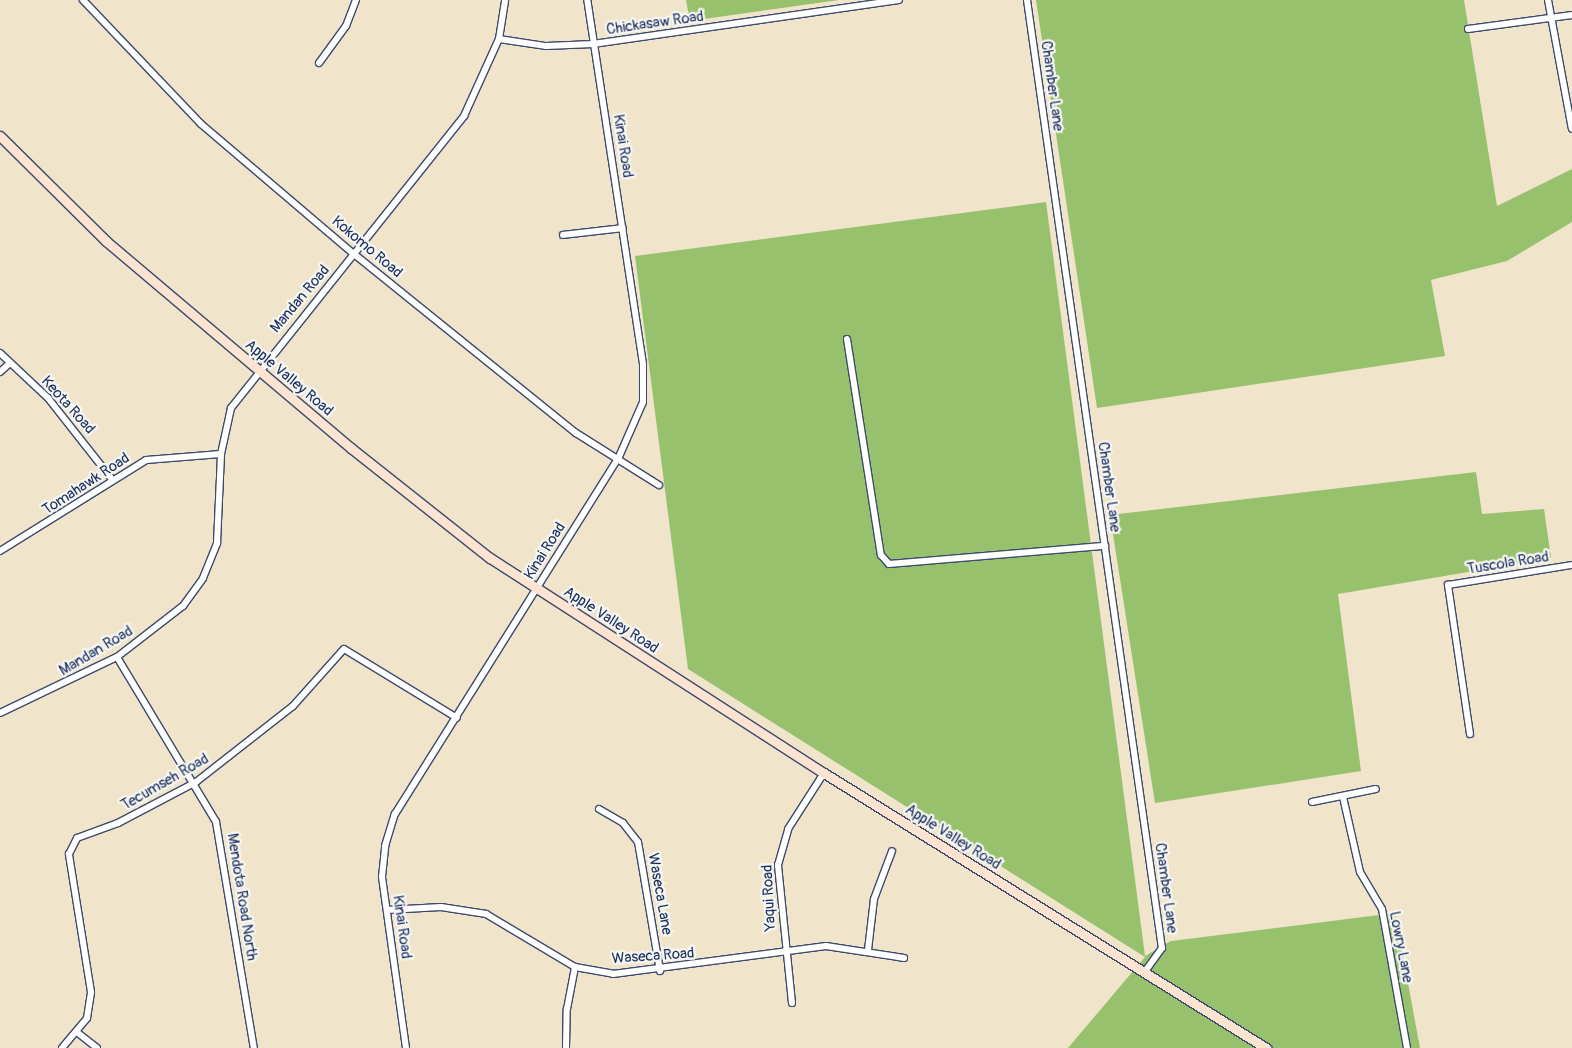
<!DOCTYPE html>
<style>
body{margin:0}
#map{position:relative;width:1572px;height:1048px;overflow:hidden;background:#f0e4cb;font-family:Pangolin,sans-serif}
div>[style]{position:absolute}
[style*='--x']{left:calc(var(--x)*1px);top:calc(var(--y)*1px);width:calc(var(--w)*1px);rotate:calc(var(--a)*1deg)}
.green>*{inset:0;background:#97c16d}
.roads{filter:drop-shadow(1px 0 #3b4a6e) drop-shadow(-1px 0 #3b4a6e) drop-shadow(0 1px #3b4a6e) drop-shadow(0 -1px #3b4a6e)}
.minor>*{height:6px;margin:-3px;padding:0 3px;transform-origin:3px;border-radius:3px;background:#fff}
.secondary>*{height:9px;margin:-4.5px;padding:0 4.5px;transform-origin:4.5px;border-radius:4.5px;background:#fde4d1}
span{translate:-50% -50%;white-space:nowrap;text-align:center;line-height:1.15;-webkit-text-stroke:4.5px #f6f6f2;paint-order:stroke}
.street-label{font-size:15px;color:#1b2f5e}
</style>
<div id="map">
<div class="green">
<i style="clip-path:polygon(686px 0,839px 0,690px 21px)"></i>
<i style="clip-path:polygon(1036px 0,1464px 0,1497px 206px,1572px 169px,1572px 222px,1507px 261px,1431px 280px,1445px 356px,1097px 408px)"></i>
<i style="clip-path:polygon(1046px 202px,1145px 956px,1171px 941px,1395px 913px,1420px 1048px,1068px 1048px,1145px 957px,688px 669px,635px 256px)"></i>
<i style="clip-path:polygon(1476px 472px,1482px 514px,1544px 509px,1551px 558px,1338px 594px,1361px 771px,1155px 803px,1110px 515px)"></i>
</div>
<div class="roads">
<div class="minor">
<i style="--x:83;--y:0;--w:171;--a:46.4"></i>
<i style="--x:201;--y:124;--w:201;--a:40.4"></i>
<i style="--x:354;--y:254;--w:285;--a:38.9"></i>
<i style="--x:576;--y:433;--w:98;--a:32.1"></i>
<i style="--x:1027;--y:0;--w:958;--a:81.9"></i>
<i style="--x:1162;--y:948;--w:29;--a:126"></i>
<i style="--x:1548;--y:0;--w:131;--a:79.5"></i>
<i style="--x:1468;--y:29;--w:105;--a:-7.7"></i>
<i style="--x:499;--y:39;--w:48;--a:8.5"></i>
<i style="--x:546;--y:46;--w:47;--a:-2.4"></i>
<i style="--x:593;--y:44;--w:309;--a:-8.2"></i>
<i style="--x:319;--y:63;--w:46;--a:-53.9"></i>
<i style="--x:346;--y:26;--w:28;--a:-69"></i>
<i style="--x:563;--y:235;--w:60;--a:-6.7"></i>
<i style="--x:847;--y:339;--w:219;--a:81.1"></i>
<i style="--x:881;--y:555;--w:12;--a:48"></i>
<i style="--x:889;--y:564;--w:217;--a:-4.8"></i>
<i style="--x:0;--y:353;--w:66;--a:43.2"></i>
<i style="--x:48;--y:398;--w:102;--a:51.8"></i>
<i style="--x:0;--y:372;--w:13;--a:-42"></i>
<i style="--x:0;--y:551;--w:172;--a:-31.9"></i>
<i style="--x:146;--y:460;--w:75;--a:-4.6"></i>
<i style="--x:117;--y:657;--w:192;--a:59"></i>
<i style="--x:216;--y:822;--w:229;--a:80.5"></i>
<i style="--x:0;--y:713;--w:130;--a:-25.6"></i>
<i style="--x:117;--y:657;--w:83;--a:-37.7"></i>
<i style="--x:183;--y:606;--w:34;--a:-54"></i>
<i style="--x:203;--y:578;--w:38;--a:-68"></i>
<i style="--x:217;--y:543;--w:89;--a:-87.4"></i>
<i style="--x:221;--y:454;--w:47;--a:-77.7"></i>
<i style="--x:231;--y:408;--w:374;--a:-51.4"></i>
<i style="--x:464;--y:116;--w:85;--a:-65.6"></i>
<i style="--x:499;--y:39;--w:39;--a:-81"></i>
<i style="--x:1470;--y:734;--w:151;--a:-98.4"></i>
<i style="--x:1448;--y:585;--w:126;--a:-9.2"></i>
<i style="--x:1343;--y:797;--w:77;--a:77.2"></i>
<i style="--x:1360;--y:872;--w:43;--a:59.3"></i>
<i style="--x:1382;--y:909;--w:141;--a:79.8"></i>
<i style="--x:1312;--y:802;--w:65;--a:-11.5"></i>
<i style="--x:599;--y:809;--w:28;--a:30"></i>
<i style="--x:623;--y:823;--w:24;--a:52"></i>
<i style="--x:638;--y:842;--w:131;--a:80.3"></i>
<i style="--x:387;--y:910;--w:54;--a:-3.2"></i>
<i style="--x:441;--y:907;--w:46;--a:8.8"></i>
<i style="--x:486;--y:914;--w:104;--a:30.8"></i>
<i style="--x:575;--y:967;--w:39;--a:10"></i>
<i style="--x:613;--y:974;--w:215;--a:-7.5"></i>
<i style="--x:826;--y:946;--w:79;--a:8.7"></i>
<i style="--x:868;--y:950;--w:51;--a:-83.3"></i>
<i style="--x:874;--y:899;--w:51;--a:-69.4"></i>
<i style="--x:792;--y:1003;--w:139;--a:-95.8"></i>
<i style="--x:778;--y:865;--w:37;--a:-74"></i>
<i style="--x:788;--y:829;--w:67;--a:-57.3"></i>
<i style="--x:78;--y:1033;--w:24;--a:38"></i>
<i style="--x:62;--y:1048;--w:39;--a:-50"></i>
<i style="--x:87;--y:1018;--w:26;--a:-81"></i>
<i style="--x:91;--y:992;--w:140;--a:-99.1"></i>
<i style="--x:69;--y:854;--w:18;--a:-63"></i>
<i style="--x:77;--y:838;--w:44;--a:-20.1"></i>
<i style="--x:118;--y:823;--w:88;--a:-27.7"></i>
<i style="--x:196;--y:782;--w:123;--a:-38.1"></i>
<i style="--x:293;--y:706;--w:76;--a:-48.2"></i>
<i style="--x:344;--y:649;--w:132;--a:31.4"></i>
<i style="--x:406;--y:1048;--w:173;--a:-98"></i>
<i style="--x:382;--y:877;--w:31;--a:-84"></i>
<i style="--x:385;--y:846;--w:34;--a:-73"></i>
<i style="--x:395;--y:814;--w:419;--a:-57.9"></i>
<i style="--x:618;--y:459;--w:62;--a:-66.3"></i>
<i style="--x:643;--y:402;--w:38;--a:-90"></i>
<i style="--x:643;--y:364;--w:368;--a:-98.7"></i>
<i style="--x:566;--y:1048;--w:39;--a:-89"></i>
<i style="--x:567;--y:1009;--w:43;--a:-79.2"></i>
</div>
<div class="secondary">
<i style="--x:0;--y:136;--w:149;--a:44.7"></i>
<i style="--x:106;--y:241;--w:321;--a:40.2"></i>
<i style="--x:351;--y:448;--w:177;--a:38.4"></i>
<i style="--x:490;--y:558;--w:397;--a:32.8"></i>
<i style="--x:824;--y:773;--w:521;--a:31.89"></i>
</div>
</div>
<div class="street-label">
<span style="left:655px;top:23px;rotate:-8deg">Chickasaw Road</span>
<span style="left:1052px;top:86px;rotate:82deg">Chamber Lane</span>
<span style="left:623px;top:146px;rotate:81deg">Kinai Road</span>
<span style="left:367px;top:247px;rotate:40deg">Kokomo Road</span>
<span style="left:300px;top:299px;rotate:-50deg">Mandan Road</span>
<span style="left:289px;top:378px;rotate:40deg">Apple Valley Road</span>
<span style="left:68px;top:405px;rotate:48deg">Keota Road</span>
<span style="left:86px;top:484px;rotate:-33deg">Tomahawk Road</span>
<span style="left:1109px;top:487px;rotate:82deg">Chamber Lane</span>
<span style="left:545px;top:551px;rotate:-58deg">Kinai Road</span>
<span style="left:1508px;top:563px;rotate:-9deg">Tuscola Road</span>
<span style="left:611px;top:620px;rotate:33deg">Apple Valley Road</span>
<span style="left:96px;top:651px;rotate:-31deg">Mandan Road</span>
<span style="left:165px;top:782px;rotate:-30deg">Tecumseh Road</span>
<span style="left:953px;top:837px;rotate:32deg">Apple Valley Road</span>
<span style="left:1166px;top:888px;rotate:82deg">Chamber Lane</span>
<span style="left:660px;top:894px;rotate:80deg">Waseca Lane</span>
<span style="left:242px;top:897px;rotate:81deg">Mendota Road North</span>
<span style="left:769px;top:898px;rotate:-93deg">Yaqui Road</span>
<span style="left:402px;top:927px;rotate:82deg">Kinai Road</span>
<span style="left:1401px;top:947px;rotate:79deg">Lowry Lane</span>
<span style="left:653px;top:956px;rotate:-4deg">Waseca Road</span>
</div>
</div>
